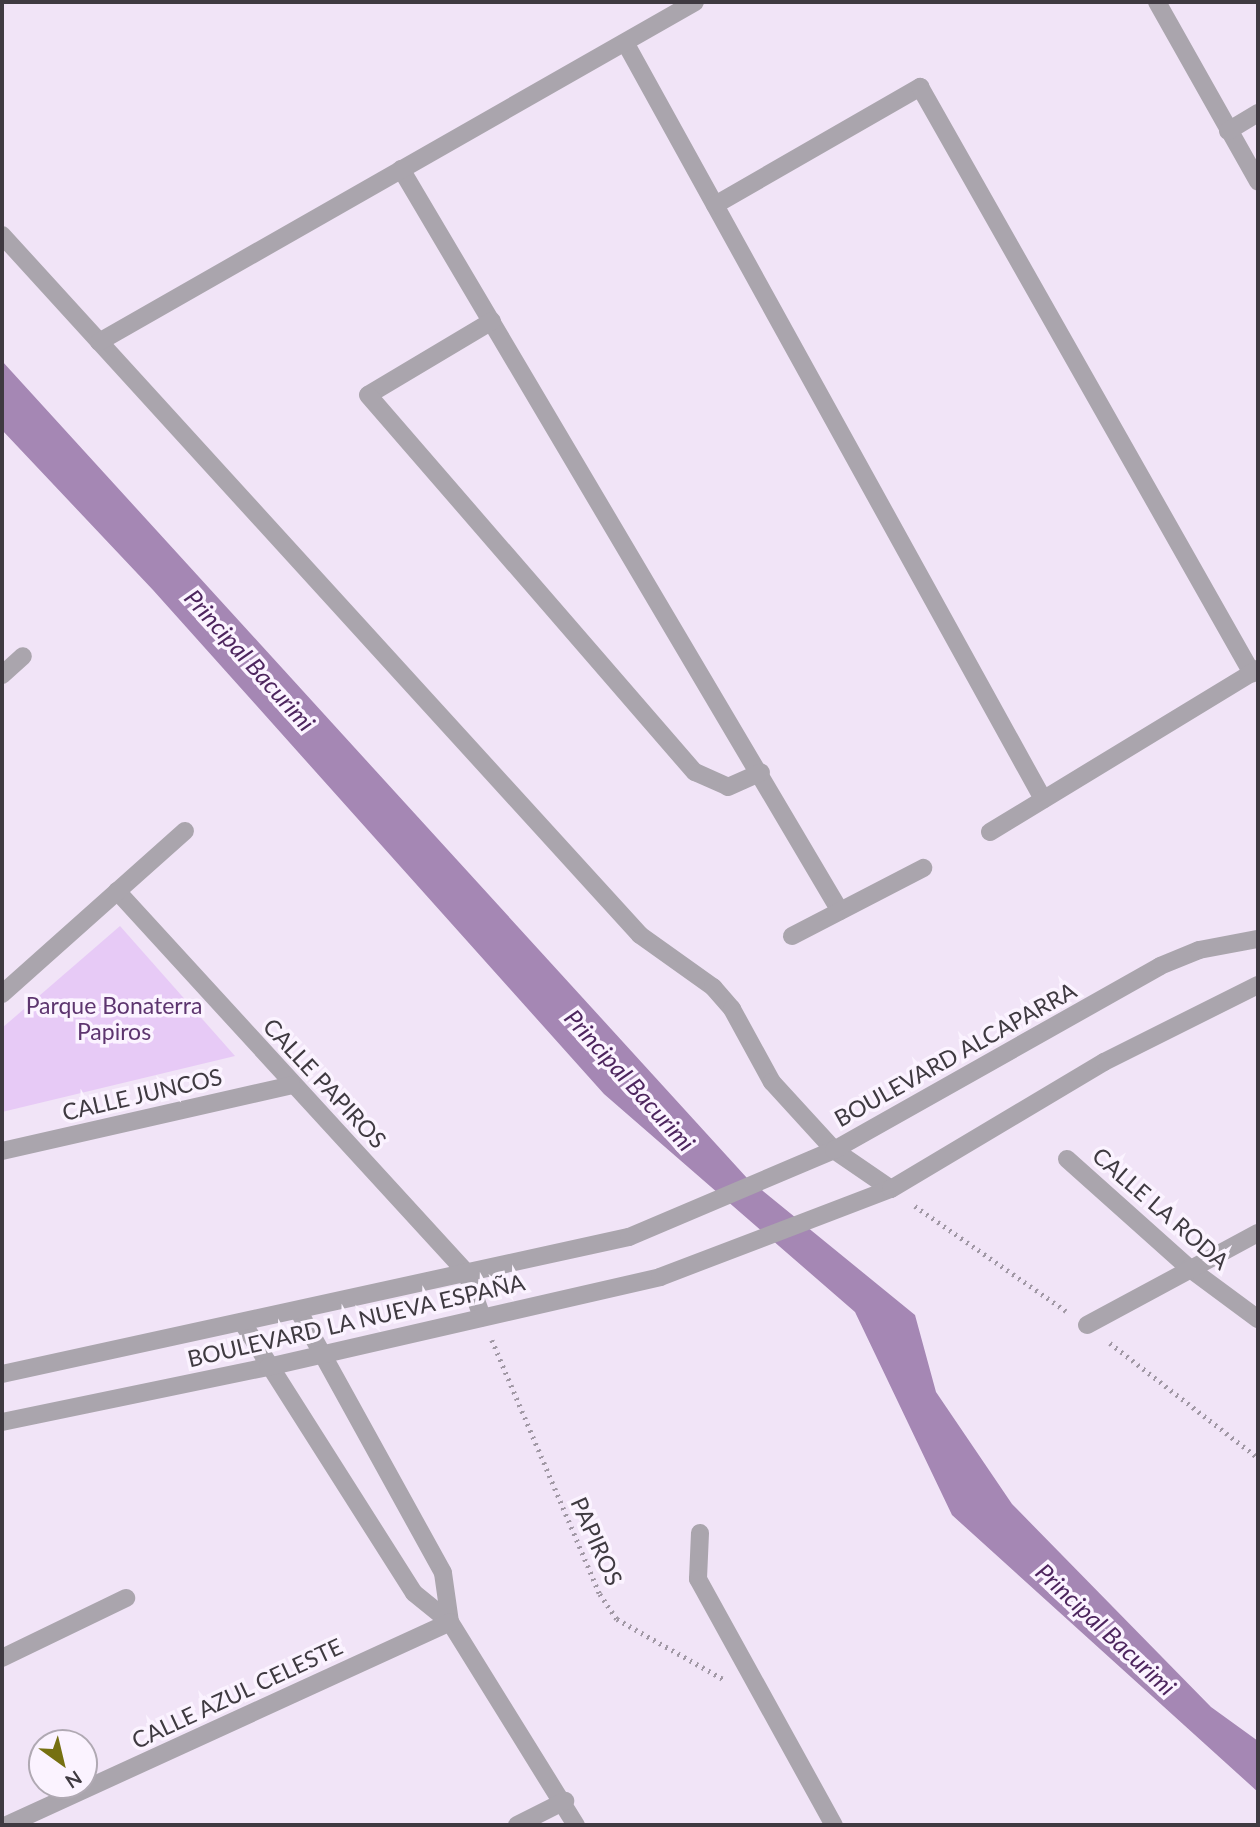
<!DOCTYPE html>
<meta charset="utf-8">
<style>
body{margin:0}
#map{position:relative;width:1260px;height:1827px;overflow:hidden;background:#f1e4f7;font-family:Lato,sans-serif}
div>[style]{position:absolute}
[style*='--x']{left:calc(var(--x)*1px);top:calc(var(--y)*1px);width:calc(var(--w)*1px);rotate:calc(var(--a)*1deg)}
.green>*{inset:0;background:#e7caf6}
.water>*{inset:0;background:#a587b4}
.path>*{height:4.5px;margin-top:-2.25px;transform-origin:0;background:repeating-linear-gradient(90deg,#a198a5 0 2px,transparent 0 7px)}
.minor>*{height:18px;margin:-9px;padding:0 9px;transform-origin:9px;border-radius:9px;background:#aaa5ad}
span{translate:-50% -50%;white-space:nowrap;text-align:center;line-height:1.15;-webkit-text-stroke:7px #fbf3ff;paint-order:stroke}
.park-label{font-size:23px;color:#5d356f}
.street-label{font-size:23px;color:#3f3a41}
.water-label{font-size:24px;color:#4d255e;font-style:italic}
.frame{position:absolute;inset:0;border:4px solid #3f3a41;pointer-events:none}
.north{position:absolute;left:28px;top:1729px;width:70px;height:70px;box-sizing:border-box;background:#fbf3ff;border:2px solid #b0a9b3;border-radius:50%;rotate:146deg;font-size:19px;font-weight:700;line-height:28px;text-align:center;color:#3f3a41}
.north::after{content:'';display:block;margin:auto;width:24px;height:32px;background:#767011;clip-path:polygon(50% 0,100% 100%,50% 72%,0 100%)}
</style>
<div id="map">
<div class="green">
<i style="clip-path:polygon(120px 926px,235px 1056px,2px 1112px,2px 1028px)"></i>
</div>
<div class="water">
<i style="clip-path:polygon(2px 361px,747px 1178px,915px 1315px,936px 1392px,1012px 1504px,1211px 1707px,1258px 1741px,1258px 1792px,952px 1515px,855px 1312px,604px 1094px,153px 590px,2px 430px)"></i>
</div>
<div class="path">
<i style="--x:915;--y:1206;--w:184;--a:34.8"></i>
<i style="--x:492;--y:1340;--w:276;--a:67"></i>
<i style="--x:600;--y:1594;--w:30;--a:56"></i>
<i style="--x:617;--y:1619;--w:122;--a:29.5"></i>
<i style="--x:1110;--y:1343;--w:187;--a:37.8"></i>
</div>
<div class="minor">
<i style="--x:1157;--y:2;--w:206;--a:60.6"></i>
<i style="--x:626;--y:44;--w:863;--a:61.09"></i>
<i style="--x:1228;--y:131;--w:35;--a:-31"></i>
<i style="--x:401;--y:169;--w:862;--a:59.39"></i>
<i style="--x:715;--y:205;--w:237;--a:-29.9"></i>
<i style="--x:920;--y:87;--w:674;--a:60.47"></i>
<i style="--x:2;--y:235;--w:947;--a:47.65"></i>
<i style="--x:640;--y:935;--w:90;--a:35.5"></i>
<i style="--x:713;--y:987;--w:29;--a:49"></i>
<i style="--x:732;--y:1009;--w:83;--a:61.3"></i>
<i style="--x:772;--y:1082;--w:92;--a:47.6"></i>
<i style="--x:834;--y:1150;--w:69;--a:34.4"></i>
<i style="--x:492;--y:321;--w:144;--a:149.2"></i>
<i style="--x:368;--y:395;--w:499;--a:49.1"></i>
<i style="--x:695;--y:772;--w:36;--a:24"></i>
<i style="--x:728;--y:787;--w:36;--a:-24"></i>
<i style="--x:99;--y:342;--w:686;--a:-29.7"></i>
<i style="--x:2;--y:675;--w:28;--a:-42"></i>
<i style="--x:990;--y:832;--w:314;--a:-31.3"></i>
<i style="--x:117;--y:891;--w:517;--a:47.51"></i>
<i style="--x:466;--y:1272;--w:48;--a:70.4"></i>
<i style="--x:792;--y:936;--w:148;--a:-27.4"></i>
<i style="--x:2;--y:994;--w:245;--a:-41.7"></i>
<i style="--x:2;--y:1151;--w:297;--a:-12.8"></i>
<i style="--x:1067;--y:1159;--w:164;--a:41.8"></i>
<i style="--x:1189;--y:1268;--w:86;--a:36.5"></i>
<i style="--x:298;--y:1310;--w:300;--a:61.1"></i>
<i style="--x:443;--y:1573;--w:49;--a:81.9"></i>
<i style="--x:242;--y:1322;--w:321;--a:57.6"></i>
<i style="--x:414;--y:1593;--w:46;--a:38.9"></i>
<i style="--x:450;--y:1622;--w:239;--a:58.2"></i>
<i style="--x:1087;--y:1325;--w:194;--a:-28.3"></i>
<i style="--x:2;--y:1374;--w:642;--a:-12.33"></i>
<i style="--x:629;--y:1237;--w:223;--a:-23"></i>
<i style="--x:834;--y:1150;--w:374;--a:-29.4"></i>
<i style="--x:1160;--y:966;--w:42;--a:-22.3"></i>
<i style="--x:1199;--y:950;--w:60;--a:-10.6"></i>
<i style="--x:2;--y:1422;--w:272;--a:-11.7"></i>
<i style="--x:268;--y:1367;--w:402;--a:-12.9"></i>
<i style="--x:660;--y:1277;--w:247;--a:-20.9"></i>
<i style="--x:891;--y:1189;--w:248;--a:-30.8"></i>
<i style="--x:1104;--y:1062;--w:172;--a:-26.6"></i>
<i style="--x:700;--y:1533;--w:46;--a:92.5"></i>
<i style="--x:698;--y:1579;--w:281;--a:61.1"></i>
<i style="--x:2;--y:1658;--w:138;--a:-25.8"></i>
<i style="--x:7;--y:1825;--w:487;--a:-24.6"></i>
<i style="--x:517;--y:1825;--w:54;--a:-26.6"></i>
</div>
<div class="park-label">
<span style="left:114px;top:1018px">Parque Bonaterra<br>Papiros</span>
</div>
<div class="street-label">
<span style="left:955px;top:1054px;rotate:-29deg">BOULEVARD ALCAPARRA</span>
<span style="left:325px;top:1083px;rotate:47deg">CALLE PAPIROS</span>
<span style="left:142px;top:1094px;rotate:-13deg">CALLE JUNCOS</span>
<span style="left:1161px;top:1208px;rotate:41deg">CALLE LA RODA</span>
<span style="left:356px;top:1320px;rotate:-13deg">BOULEVARD LA NUEVA ESPAÑA</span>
<span style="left:597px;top:1541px;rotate:66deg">PAPIROS</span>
<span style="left:237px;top:1693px;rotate:-25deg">CALLE AZUL CELESTE</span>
</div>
<div class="water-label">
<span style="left:250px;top:660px;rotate:48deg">Principal Bacurimi</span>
<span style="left:630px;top:1080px;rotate:48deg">Principal Bacurimi</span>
<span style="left:1106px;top:1629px;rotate:43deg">Principal Bacurimi</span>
</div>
<div class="frame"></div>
<div class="north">N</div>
</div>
